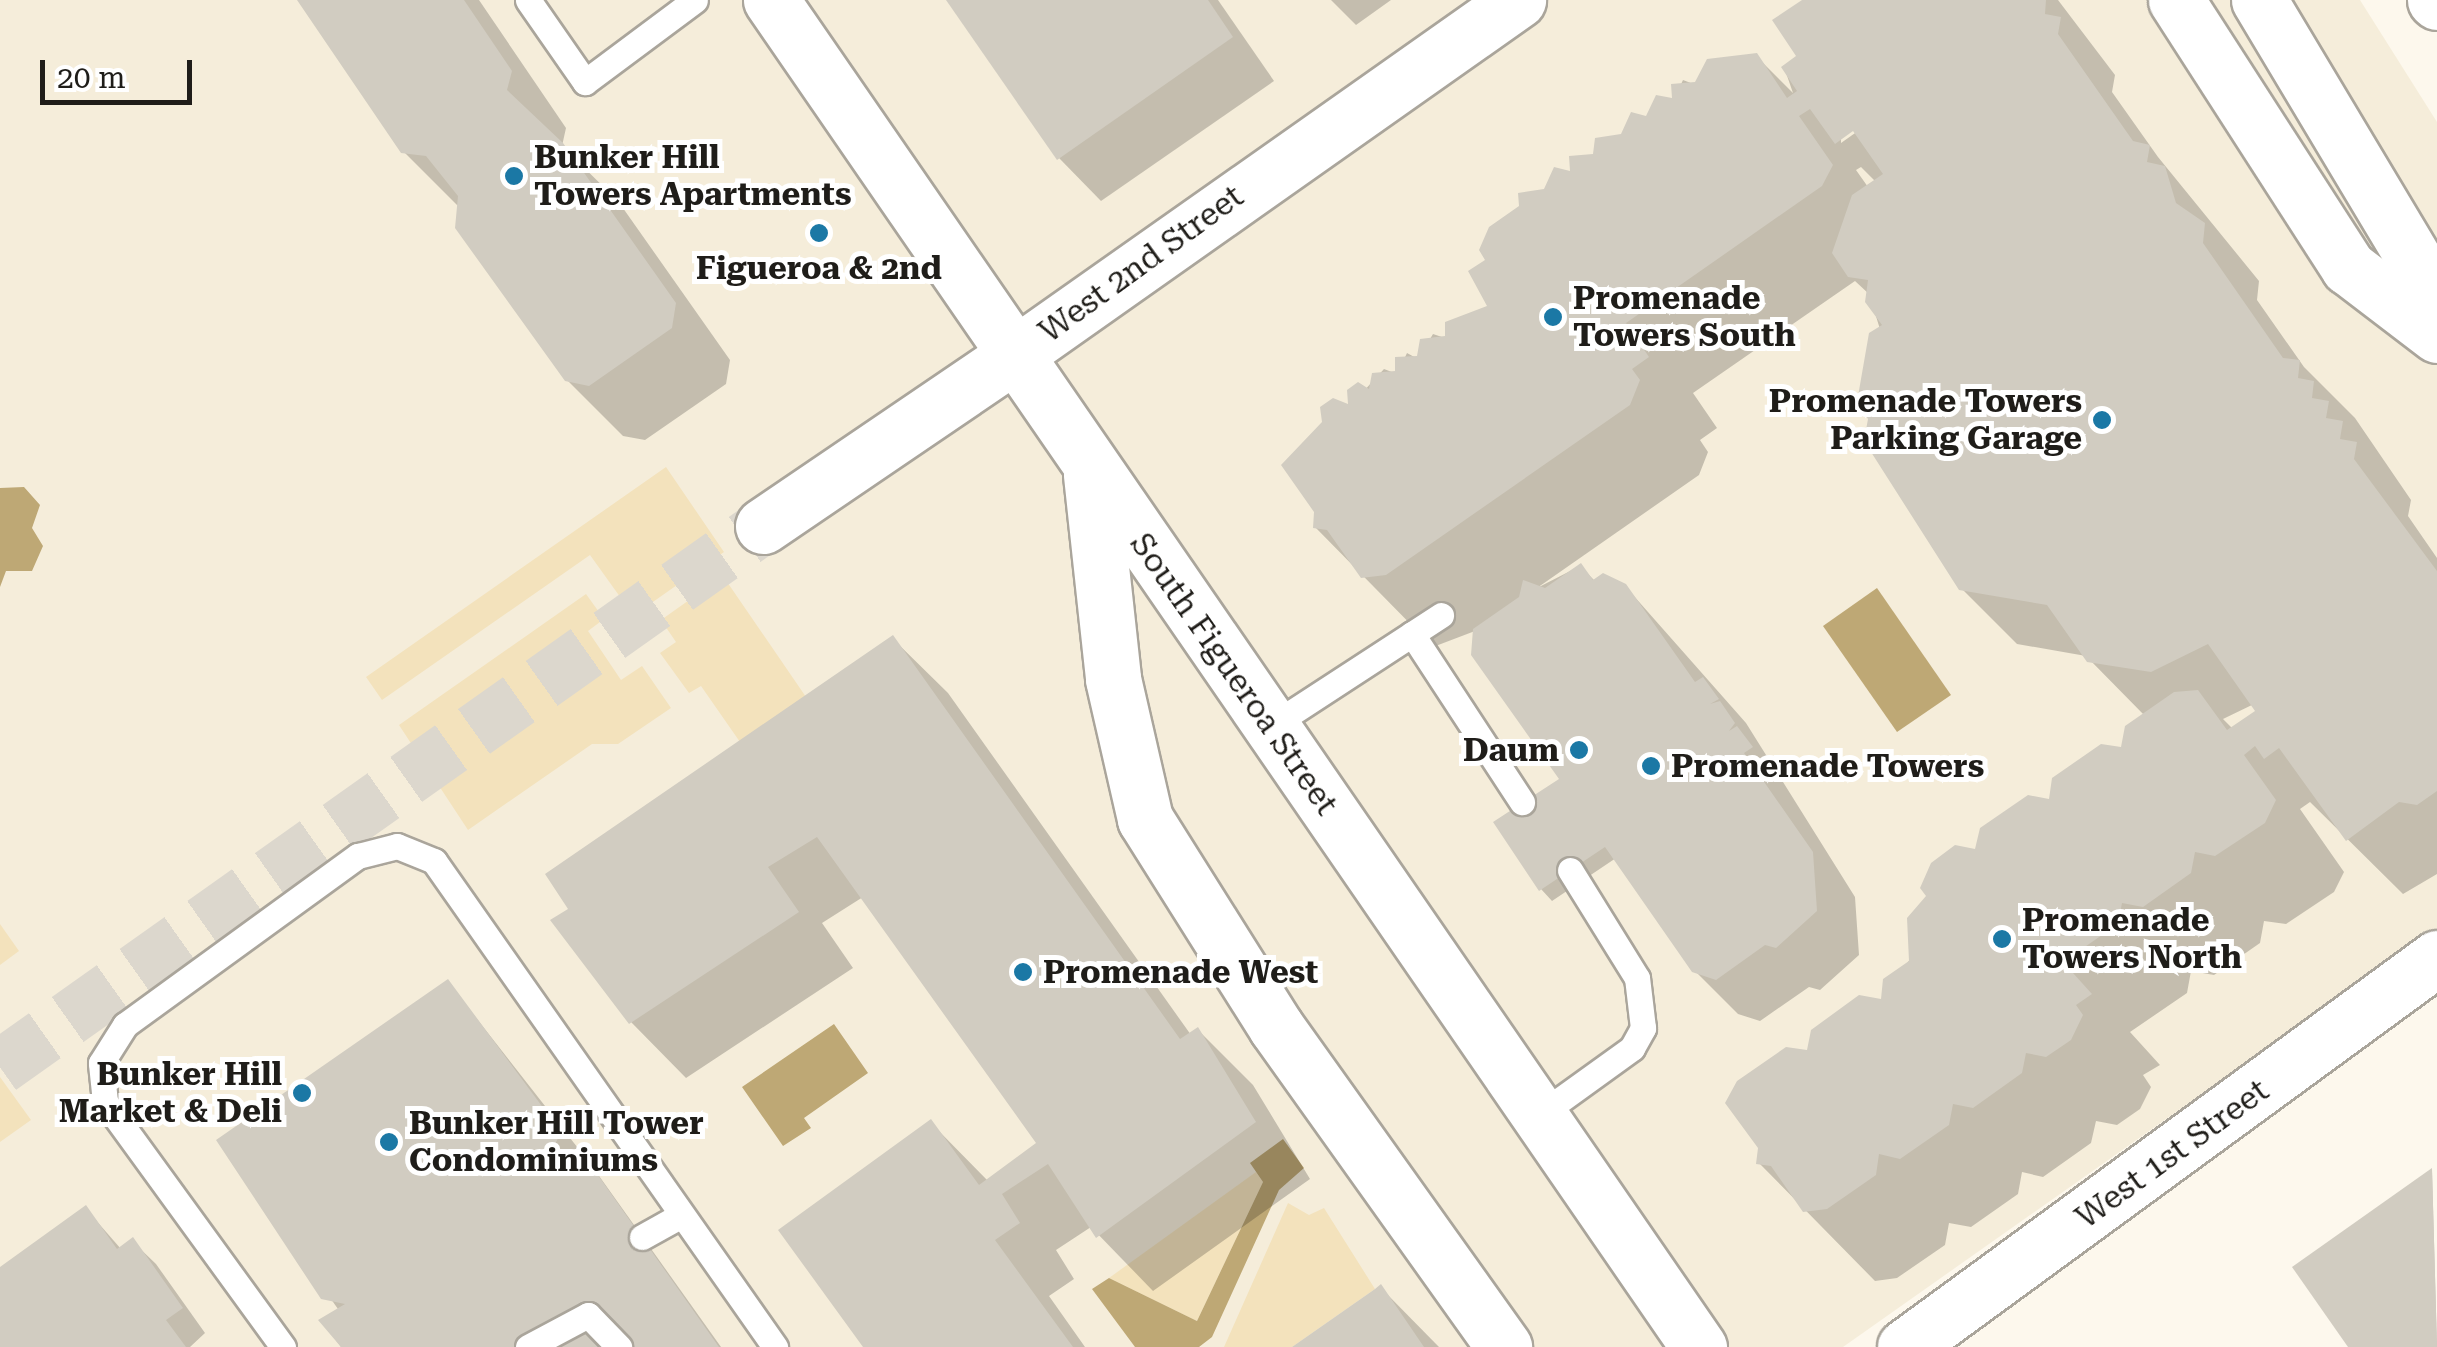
<!DOCTYPE html>
<style>
body{margin:0}
#map{position:relative;width:2437px;height:1347px;overflow:hidden;background:#fdf8ed;font-family:"Roboto Serif",serif}
div>[style]{position:absolute}
[style*='--x']{left:calc(var(--x)*1px);top:calc(var(--y)*1px);width:calc(var(--w)*1px);rotate:calc(var(--a)*1deg)}
.built>*{inset:0;background:#f5edda}
.green>*{inset:0;background:#f3e2bc}
.water>*{inset:0;background:#bea875}
.shadow>*{inset:0;background:#0003}
.building>*{inset:0;background:#d1ccc1}
.secondary-tunnel>*{height:55px;margin-top:-27.5px;transform-origin:0;background:repeating-linear-gradient(90deg,#dcd7cd 0 55px,transparent 0 83px)}
.roads{filter:drop-shadow(2px 0 #aaa59b) drop-shadow(-2px 0 #aaa59b) drop-shadow(0 2px #aaa59b) drop-shadow(0 -2px #aaa59b)}
.service>*{height:25px;margin:-12.5px;padding:0 12.5px;transform-origin:12.5px;border-radius:12.5px;background:#fff}
.secondary>*{height:55px;margin:-27.5px;padding:0 27.5px;transform-origin:27.5px;border-radius:27.5px;background:#fff}
.primary>*{height:55px;margin:-27.5px;padding:0 27.5px;transform-origin:27.5px;border-radius:27.5px;background:#fff}
.motorway>*{height:55px;margin:-27.5px;padding:0 27.5px;transform-origin:27.5px;border-radius:27.5px;background:#fff}
.dots>*{width:28px;height:28px;translate:-50% -50%;box-sizing:border-box;border:5px solid #fff;border-radius:50%}
span{translate:-50% -50%;white-space:nowrap;text-align:center;line-height:1.15;-webkit-text-stroke:10px #fff;paint-order:stroke}
.poi-label{font-size:32px;color:#1f1d19;font-weight:700}
.left{translate:0 -50%;text-align:left}
.right{translate:-100% -50%;text-align:right}
.street-label{font-size:32px;color:#1f1d19}
.scale{position:absolute;left:40px;top:60px;width:152px;height:45px;box-sizing:border-box;border:5px solid #1f1d19;border-top:0;padding-left:12px;font-size:30px;line-height:35px;white-space:nowrap;color:#1f1d19;-webkit-text-stroke:8px #fff;paint-order:stroke}
</style>
<div id="map">
<div class="built">
<i style="clip-path:polygon(0 0,2360px 0,2437px 122px,2437px 928px,1843px 1347px,0 1347px)"></i>
</div>
<div class="green">
<i style="clip-path:polygon(666px 467px,724px 552px,650px 604px,640px 590px,623px 601px,590px 555px,382px 700px,366px 677px)"></i>
<i style="clip-path:polygon(723px 576px,806px 697px,740px 742px,701px 686px,689px 693px,660px 653px,676px 642px,661px 620px)"></i>
<i style="clip-path:polygon(586px 594px,604px 619px,588px 631px,621px 680px,642px 666px,671px 708px,618px 744px,592px 744px,468px 830px,399px 725px)"></i>
<i style="clip-path:polygon(0 924px,19px 951px,0 965px)"></i>
<i style="clip-path:polygon(0 1077px,31px 1120px,0 1142px)"></i>
<i style="clip-path:polygon(1256px 1172px,1263px 1182px,1197px 1321px,1109px 1278px)"></i>
<i style="clip-path:polygon(1288px 1203px,1309px 1215px,1324px 1208px,1375px 1289px,1292px 1347px,1224px 1347px)"></i>
</div>
<div class="water">
<i style="clip-path:polygon(24px 487px,40px 505px,32px 528px,43px 546px,32px 571px,6px 571px,0 587px,0 488px)"></i>
<i style="clip-path:polygon(1877px 588px,1951px 695px,1897px 732px,1823px 626px)"></i>
<i style="clip-path:polygon(834px 1024px,868px 1073px,804px 1118px,811px 1128px,783px 1146px,742px 1087px)"></i>
<i style="clip-path:polygon(1283px 1139px,1304px 1168px,1279px 1190px,1212px 1337px,1199px 1347px,1135px 1347px,1092px 1289px,1109px 1278px,1197px 1321px,1263px 1182px,1250px 1163px)"></i>
</div>
<div class="shadow">
<i style="clip-path:polygon(305px 0,479px 0,566px 128px,562px 146px,618px 201px,730px 360px,726px 384px,645px 440px,623px 436px,567px 380px,459px 207px,403px 151px)"></i>
<i style="clip-path:polygon(949px 0,1218px 0,1274px 81px,1101px 201px,1059px 158px)"></i>
<i style="clip-path:polygon(1331px 0,1391px 0,1356px 25px)"></i>
<i style="clip-path:polygon(evenodd,1806px 0,2058px 0,2115px 75px,2112px 92px,2158px 157px,2259px 281px,2257px 300px,2304px 367px,2355px 418px,2411px 500px,2408px 516px,2437px 558px,2437px 874px,2403px 894px,2310px 802px,2300px 809px,2344px 872px,2334px 892px,2286px 924px,2264px 921px,2260px 943px,2214px 975px,2191px 971px,2187px 993px,2130px 1032px,2160px 1065px,2143px 1075px,2151px 1087px,2140px 1109px,2117px 1125px,2096px 1121px,2091px 1143px,2043px 1177px,2022px 1172px,2018px 1194px,1971px 1227px,1949px 1223px,1945px 1245px,1897px 1278px,1875px 1281px,1759px 1163px,1809px 1053px,1883px 1002px,1977px 852px,2124px 750px,2145px 716px,2086px 656px,2017px 644px,1961px 588px,1869px 294px,1855px 281px,1693px 393px,1717px 428px,1700px 440px,1708px 452px,1699px 475px,1537px 588px,1580px 566px,1595px 581px,1625px 586px,1746px 723px,1855px 897px,1859px 955px,1820px 990px,1809px 987px,1760px 1021px,1738px 1014px,1694px 970px,1616px 858px,1552px 901px,1541px 889px,1562px 780px,1475px 631px,1433px 647px,1315px 527px,1350px 406px,1384px 369px,1397px 374px,1407px 353px,1418px 359px,1433px 334px,1448px 339px,1448px 323px,1491px 307px,1489px 261px,1545px 191px,1673px 101px,1683px 80px,1696px 85px,1756px 56px,1793px 93px,1784px 67px,1799px 57px,1806px 0,1862px 122px,1865px 126px,1841px 143px,1841px 137px,1862px 122px,1806px 0,1861px 167px,1876px 182px,1868px 187px,1856px 170px,1861px 167px,1806px 0,2254px 704px,2259px 711px,2233px 729px,2223px 719px,2254px 704px)"></i>
<i style="clip-path:polygon(892px 638px,948px 693px,1191px 1035px,1198px 1030px,1253px 1085px,1310px 1179px,1153px 1291px,1091px 1227px,1056px 1250px,1074px 1279px,1049px 1296px,1085px 1347px,866px 1347px,930px 1122px,988px 1181px,1040px 1144px,863px 897px,822px 923px,853px 968px,686px 1078px,631px 1022px,571px 910px)"></i>
<i style="clip-path:polygon(448px 982px,592px 1166px,721px 1347px,341px 1347px,321px 1320px,338px 1309px,219px 1140px)"></i>
<i style="clip-path:polygon(2432px 1171px,2437px 1347px,2351px 1347px,2295px 1268px)"></i>
<i style="clip-path:polygon(86px 1209px,121px 1249px,132px 1241px,156px 1264px,205px 1333px,190px 1347px,0 1347px,0 1270px)"></i>
<i style="clip-path:polygon(1380px 1287px,1439px 1347px,1295px 1347px)"></i>
</div>
<div class="building">
<i style="clip-path:polygon(297px 0,464px 0,512px 71px,507px 90px,563px 143px,676px 303px,672px 328px,589px 386px,565px 381px,455px 228px,458px 196px,426px 156px,401px 153px)"></i>
<i style="clip-path:polygon(946px 0,1208px 0,1233px 37px,1057px 160px)"></i>
<i style="clip-path:polygon(1802px 0,2046px 0,2045px 14px,2061px 17px,2058px 34px,2133px 141px,2150px 145px,2147px 162px,2165px 166px,2176px 203px,2205px 223px,2203px 243px,2283px 358px,2300px 360px,2298px 378px,2314px 381px,2312px 398px,2329px 401px,2326px 418px,2343px 421px,2340px 439px,2357px 442px,2354px 459px,2437px 571px,2437px 791px,2417px 805px,2399px 802px,2346px 841px,2279px 748px,2264px 759px,2255px 746px,2244px 755px,2276px 800px,2265px 823px,2215px 856px,2195px 852px,2191px 873px,2143px 907px,2122px 903px,2118px 924px,2063px 962px,2092px 994px,2076px 1005px,2083px 1015px,2071px 1040px,2046px 1057px,2026px 1053px,2022px 1073px,1973px 1108px,1953px 1104px,1949px 1125px,1900px 1159px,1879px 1154px,1876px 1175px,1827px 1209px,1803px 1212px,1771px 1166px,1756px 1164px,1758px 1148px,1725px 1103px,1737px 1081px,1786px 1047px,1807px 1050px,1811px 1030px,1859px 995px,1881px 999px,1883px 979px,1909px 961px,1907px 918px,1926px 896px,1920px 888px,1931px 863px,1955px 845px,1975px 849px,1980px 828px,2028px 795px,2049px 799px,2052px 778px,2101px 744px,2121px 747px,2125px 726px,2174px 692px,2198px 690px,2227px 730px,2255px 711px,2208px 644px,2151px 672px,2087px 662px,2047px 605px,1959px 590px,1864px 441px,1868px 419px,1857px 402px,1869px 333px,1882px 325px,1865px 302px,1868px 280px,1848px 277px,1832px 253px,1852px 195px,1883px 174px,1853px 131px,1835px 144px,1810px 109px,1799px 116px,1833px 165px,1822px 186px,1626px 323px,1649px 357px,1632px 369px,1640px 380px,1630px 405px,1386px 575px,1361px 578px,1327px 530px,1313px 528px,1314px 512px,1281px 465px,1322px 422px,1320px 407px,1333px 398px,1348px 404px,1347px 390px,1358px 382px,1369px 389px,1372px 373px,1395px 371px,1395px 357px,1417px 356px,1420px 339px,1445px 336px,1445px 322px,1487px 306px,1468px 271px,1485px 260px,1479px 250px,1489px 227px,1519px 206px,1518px 193px,1544px 189px,1554px 167px,1570px 171px,1569px 156px,1593px 154px,1595px 138px,1621px 134px,1631px 112px,1646px 116px,1656px 95px,1672px 98px,1671px 84px,1695px 82px,1707px 59px,1757px 53px,1787px 98px,1797px 91px,1781px 67px,1796px 56px,1772px 20px)"></i>
<i style="clip-path:polygon(1581px 563px,1593px 580px,1603px 573px,1626px 584px,1695px 682px,1703px 677px,1719px 699px,1710px 704px,1720px 701px,1735px 723px,1729px 731px,1737px 726px,1753px 747px,1744px 753px,1813px 852px,1817px 911px,1776px 948px,1765px 945px,1716px 980px,1692px 972px,1605px 847px,1539px 891px,1493px 822px,1559px 779px,1471px 655px,1473px 629px,1519px 597px,1523px 580px,1545px 588px)"></i>
<i style="clip-path:polygon(893px 635px,1180px 1039px,1198px 1027px,1256px 1122px,1096px 1238px,1048px 1164px,1002px 1194px,1020px 1223px,995px 1240px,1073px 1347px,863px 1347px,778px 1230px,931px 1119px,979px 1185px,1036px 1143px,817px 837px,768px 867px,799px 912px,629px 1024px,550px 920px,568px 909px,545px 874px)"></i>
<i style="clip-path:polygon(448px 979px,561px 1132px,547px 1161px,554px 1171px,581px 1151px,719px 1347px,341px 1347px,318px 1320px,345px 1304px,321px 1299px,216px 1140px)"></i>
<i style="clip-path:polygon(2432px 1168px,2437px 1347px,2348px 1347px,2292px 1267px)"></i>
<i style="clip-path:polygon(86px 1205px,117px 1249px,133px 1237px,183px 1308px,166px 1320px,186px 1347px,0 1347px,0 1267px)"></i>
<i style="clip-path:polygon(1381px 1284px,1424px 1347px,1292px 1347px,1375px 1289px)"></i>
</div>
<div class="secondary-tunnel">
<i style="--x:0;--y:1067;--w:935;--a:-35.34"></i>
</div>
<div class="roads">
<div class="service">
<i style="--x:528;--y:0;--w:100;--a:55.2"></i>
<i style="--x:585;--y:82;--w:137;--a:-36.7"></i>
<i style="--x:1412;--y:634;--w:201;--a:56.8"></i>
<i style="--x:1271;--y:726;--w:203;--a:-33.1"></i>
<i style="--x:1542;--y:1113;--w:111;--a:-35.8"></i>
<i style="--x:1632;--y:1048;--w:23;--a:-61"></i>
<i style="--x:1643;--y:1028;--w:50;--a:-96.8"></i>
<i style="--x:1637;--y:978;--w:127;--a:-121.8"></i>
<i style="--x:642;--y:1237;--w:41;--a:-29.1"></i>
<i style="--x:283;--y:1347;--w:303;--a:-126"></i>
<i style="--x:105;--y:1102;--w:39;--a:-96"></i>
<i style="--x:101;--y:1063;--w:45;--a:-57.7"></i>
<i style="--x:125;--y:1025;--w:288;--a:-36"></i>
<i style="--x:358;--y:856;--w:40;--a:-14.4"></i>
<i style="--x:397;--y:846;--w:40;--a:22"></i>
<i style="--x:434;--y:861;--w:594;--a:54.94"></i>
<i style="--x:528;--y:1347;--w:68;--a:-28.1"></i>
<i style="--x:588;--y:1315;--w:45;--a:45.9"></i>
</div>
<div class="secondary">
<i style="--x:763;--y:526;--w:302;--a:-34.2"></i>
</div>
<div class="primary">
<i style="--x:771;--y:0;--w:1636;--a:55.44"></i>
<i style="--x:1013;--y:356;--w:618;--a:-35.18"></i>
<i style="--x:1091;--y:475;--w:205;--a:83.8"></i>
<i style="--x:1113;--y:679;--w:144;--a:77.1"></i>
<i style="--x:1145;--y:819;--w:246;--a:57.8"></i>
<i style="--x:1276;--y:1027;--w:393;--a:54.5"></i>
<i style="--x:1905;--y:1347;--w:659;--a:-36.17"></i>
</div>
<div class="motorway">
<i style="--x:2176;--y:0;--w:318;--a:57.2"></i>
<i style="--x:2348;--y:267;--w:112;--a:37.4"></i>
<i style="--x:2259;--y:0;--w:347;--a:59.1"></i>
<i style="--x:2435;--y:0;--w:3;--a:45"></i>
</div>
</div>
<div class="dots">
<i style="left:514px;top:176px;background:#1b78a5"></i>
<i style="left:819px;top:233px;background:#1b78a5"></i>
<i style="left:1553px;top:317px;background:#1b78a5"></i>
<i style="left:2102px;top:420px;background:#1b78a5"></i>
<i style="left:1579px;top:750px;background:#1b78a5"></i>
<i style="left:1651px;top:766px;background:#1b78a5"></i>
<i style="left:2002px;top:939px;background:#1b78a5"></i>
<i style="left:1023px;top:972px;background:#1b78a5"></i>
<i style="left:302px;top:1093px;background:#1b78a5"></i>
<i style="left:389px;top:1142px;background:#1b78a5"></i>
</div>
<div class="poi-label">
<span class="left" style="left:534px;top:176px">Bunker Hill<br>Towers Apartments</span>
<span style="left:819px;top:268px">Figueroa &amp; 2nd</span>
<span class="left" style="left:1573px;top:317px">Promenade<br>Towers South</span>
<span class="right" style="left:2082px;top:420px">Promenade Towers<br>Parking Garage</span>
<span class="right" style="left:1559px;top:750px">Daum</span>
<span class="left" style="left:1671px;top:766px">Promenade Towers</span>
<span class="left" style="left:2022px;top:939px">Promenade<br>Towers North</span>
<span class="left" style="left:1043px;top:972px">Promenade West</span>
<span class="right" style="left:282px;top:1093px">Bunker Hill<br>Market &amp; Deli</span>
<span class="left" style="left:409px;top:1142px">Bunker Hill Tower<br>Condominiums</span>
</div>
<div class="street-label">
<span style="left:1141px;top:264px;rotate:-36deg">West 2nd Street</span>
<span style="left:1234px;top:674px;rotate:55deg">South Figueroa Street</span>
<span style="left:2172px;top:1154px;rotate:-36deg">West 1st Street</span>
</div>
<div class="scale">20 m</div>
</div>
